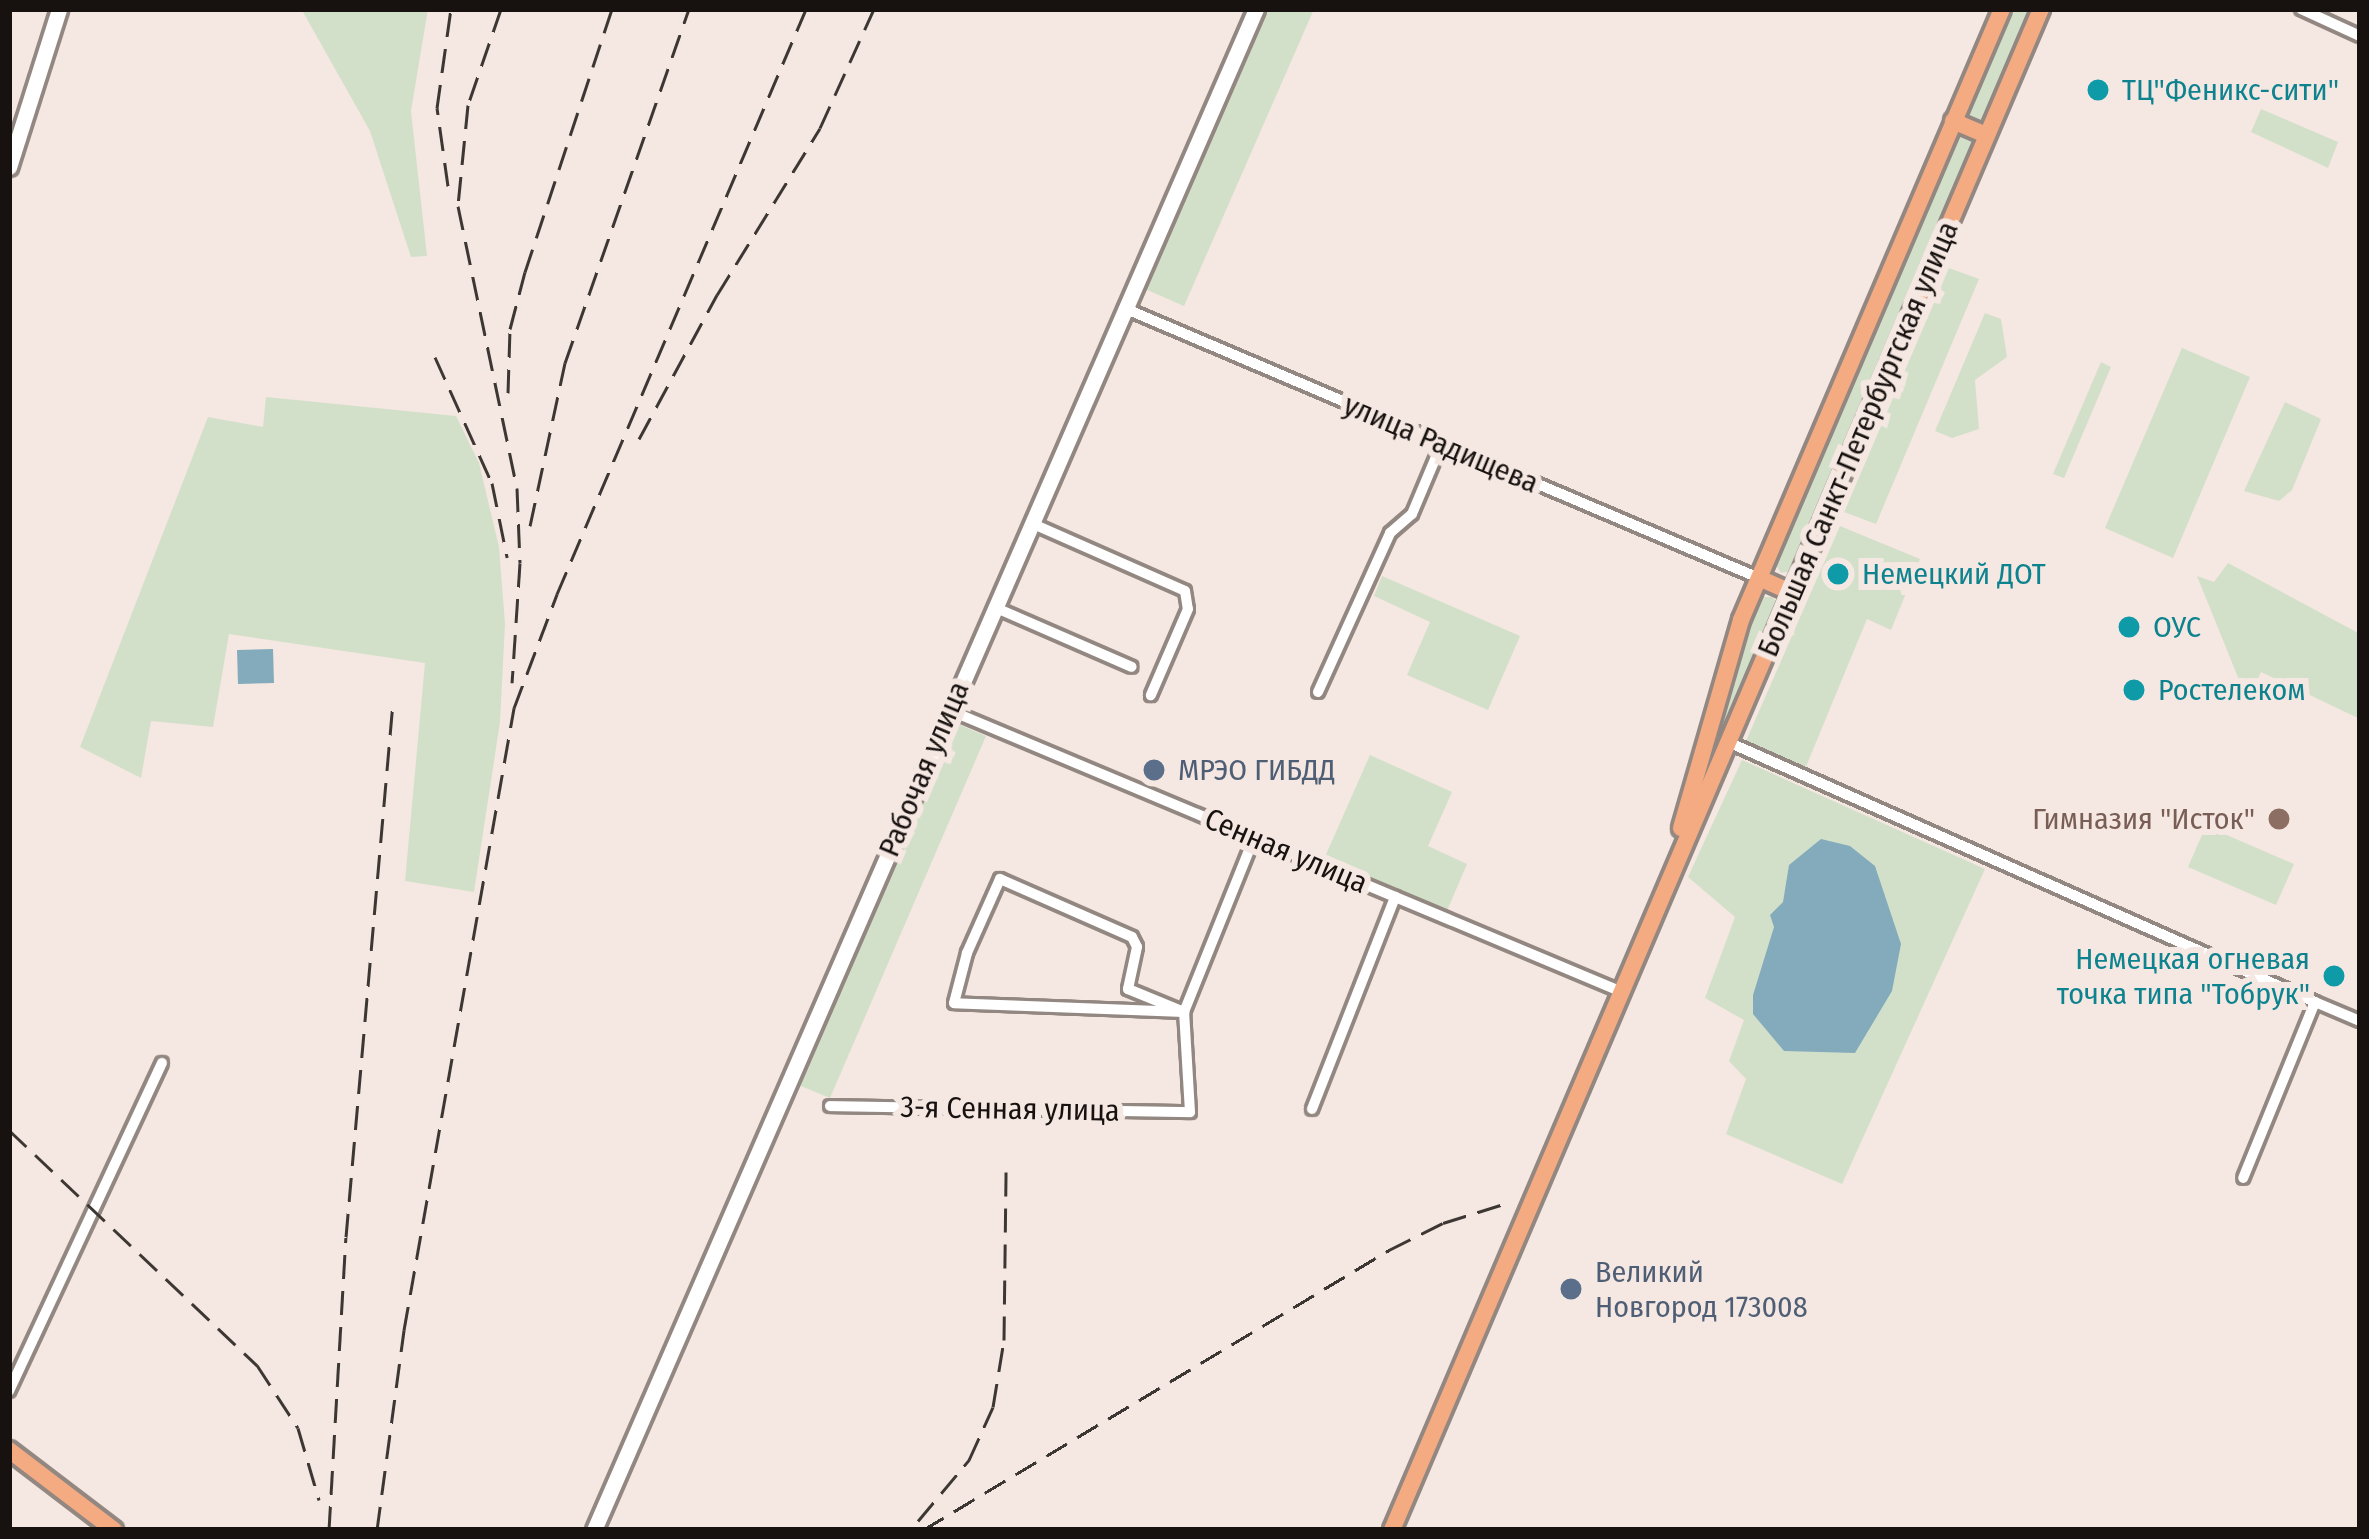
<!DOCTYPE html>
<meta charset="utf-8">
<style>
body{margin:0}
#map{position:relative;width:2369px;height:1539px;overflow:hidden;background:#f5e7e1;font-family:"Fira Sans Condensed",sans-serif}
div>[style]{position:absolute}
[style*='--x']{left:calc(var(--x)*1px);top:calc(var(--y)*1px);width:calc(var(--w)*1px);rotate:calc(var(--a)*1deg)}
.green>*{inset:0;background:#d3e0c9}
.water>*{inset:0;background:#84abbc}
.roads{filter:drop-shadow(3px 0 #938781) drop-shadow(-3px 0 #938781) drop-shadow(0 3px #938781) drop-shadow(0 -3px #938781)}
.street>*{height:10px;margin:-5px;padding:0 5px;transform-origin:5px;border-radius:5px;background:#fff}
.secondary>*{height:15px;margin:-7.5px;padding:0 7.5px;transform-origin:7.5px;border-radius:7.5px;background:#fff}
.primary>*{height:16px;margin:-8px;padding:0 8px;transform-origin:8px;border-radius:8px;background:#f5ab82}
.rail>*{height:3px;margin-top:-1.5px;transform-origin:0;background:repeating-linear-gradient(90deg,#3d3734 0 24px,transparent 0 36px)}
.dots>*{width:33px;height:33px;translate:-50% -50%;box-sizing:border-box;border:6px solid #f5e7e1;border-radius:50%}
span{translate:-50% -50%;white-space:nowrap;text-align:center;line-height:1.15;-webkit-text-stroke:12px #f5e7e1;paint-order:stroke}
.culture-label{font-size:30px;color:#0d838f}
.left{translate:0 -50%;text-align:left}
.right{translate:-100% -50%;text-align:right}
.street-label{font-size:30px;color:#171210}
.service-label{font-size:30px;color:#4e5e75}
.education-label{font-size:30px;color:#785e54}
.frame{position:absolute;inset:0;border:12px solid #171210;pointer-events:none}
</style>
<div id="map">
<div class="green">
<i style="clip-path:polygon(312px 9px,428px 9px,411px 111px,427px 256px,411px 257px,370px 131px,303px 12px)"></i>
<i style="clip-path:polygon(1268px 9px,1314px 9px,1184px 306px,1145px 289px)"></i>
<i style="clip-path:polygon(2008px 9px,2036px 9px,1987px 122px,1973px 122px,1964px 111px)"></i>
<i style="clip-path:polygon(2261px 109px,2338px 142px,2328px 168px,2251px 132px)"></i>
<i style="clip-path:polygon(1954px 134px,1969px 135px,1979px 145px,1798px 570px,1781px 573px,1772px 559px)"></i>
<i style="clip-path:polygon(1949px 268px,1979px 279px,1876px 524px,1844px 512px)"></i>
<i style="clip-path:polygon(1985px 313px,2001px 319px,2007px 357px,1975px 380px,1979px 429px,1952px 438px,1935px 431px)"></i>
<i style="clip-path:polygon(2182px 348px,2250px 377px,2173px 558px,2105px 528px)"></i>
<i style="clip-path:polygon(2101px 362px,2111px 367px,2064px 478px,2053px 474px)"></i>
<i style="clip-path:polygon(266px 397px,456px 416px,479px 463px,499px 547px,505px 624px,500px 722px,474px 892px,405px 881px,425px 663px,229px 634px,213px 727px,151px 721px,141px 778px,80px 747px,208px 417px,263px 427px)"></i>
<i style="clip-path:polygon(2285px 402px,2321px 419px,2292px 490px,2279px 501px,2244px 491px)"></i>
<i style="clip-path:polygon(1840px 526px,1920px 559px,1891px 630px,1867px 619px,1805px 769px,1746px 741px)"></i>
<i style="clip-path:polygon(2228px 563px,2360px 634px,2360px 719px,2261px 672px,2248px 702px,2197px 576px,2214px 582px)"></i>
<i style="clip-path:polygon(1382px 576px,1520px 636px,1488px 710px,1407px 675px,1430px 622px,1374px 596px)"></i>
<i style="clip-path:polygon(1761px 597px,1772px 597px,1779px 604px,1697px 800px,1745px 631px)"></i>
<i style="clip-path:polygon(953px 722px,986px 736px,830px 1098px,796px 1084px)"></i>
<i style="clip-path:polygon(1370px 755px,1452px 792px,1428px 846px,1467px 864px,1446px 913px,1324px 859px)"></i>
<i style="clip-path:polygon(1742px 760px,1985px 869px,1842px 1184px,1726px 1134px,1746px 1079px,1729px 1061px,1744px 1020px,1705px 998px,1735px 917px,1688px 877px)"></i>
<i style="clip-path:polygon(2206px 826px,2294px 864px,2276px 905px,2188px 867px)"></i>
</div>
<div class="water">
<i style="clip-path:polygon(273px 649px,274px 683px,238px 684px,237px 650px)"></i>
<i style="clip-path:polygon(1821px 839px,1850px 846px,1875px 866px,1901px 944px,1892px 991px,1855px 1053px,1784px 1051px,1753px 1014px,1753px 995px,1774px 927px,1770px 915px,1783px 902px,1789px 865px)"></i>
</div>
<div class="roads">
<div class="street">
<i style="--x:2301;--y:9;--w:65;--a:24.6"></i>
<i style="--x:1124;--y:308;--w:690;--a:23.04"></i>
<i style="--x:1031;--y:523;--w:168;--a:23.8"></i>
<i style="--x:1185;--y:591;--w:18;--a:81"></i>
<i style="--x:1188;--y:609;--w:94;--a:113.3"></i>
<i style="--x:994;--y:607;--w:150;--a:23.5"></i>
<i style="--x:1318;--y:692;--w:175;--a:-65.6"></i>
<i style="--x:1390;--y:533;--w:29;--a:-41"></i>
<i style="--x:1412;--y:514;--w:75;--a:-67.2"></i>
<i style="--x:949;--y:710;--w:730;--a:22.73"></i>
<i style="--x:1728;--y:742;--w:642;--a:23.89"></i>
<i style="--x:2315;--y:1002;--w:190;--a:112.2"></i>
<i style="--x:1000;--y:879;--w:144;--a:23.7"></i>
<i style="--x:1132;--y:937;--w:11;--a:63"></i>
<i style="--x:1137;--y:947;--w:43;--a:102.1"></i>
<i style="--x:1128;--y:989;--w:61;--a:22.3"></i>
<i style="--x:1184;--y:1012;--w:230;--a:-177.8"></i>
<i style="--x:954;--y:1003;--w:52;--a:-75.4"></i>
<i style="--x:967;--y:953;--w:81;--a:-66"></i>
<i style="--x:2315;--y:1002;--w:49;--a:22.9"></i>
<i style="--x:830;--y:1106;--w:360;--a:1"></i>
<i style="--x:1190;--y:1112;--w:100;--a:-93.4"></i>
<i style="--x:1184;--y:1012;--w:188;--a:-68.1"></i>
<i style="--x:1312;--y:1109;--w:228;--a:-68.6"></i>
<i style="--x:9;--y:1391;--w:362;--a:-65"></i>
</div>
<div class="secondary">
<i style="--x:9;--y:167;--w:166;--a:-72.4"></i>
<i style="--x:594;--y:1530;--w:1659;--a:-66.48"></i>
</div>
<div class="primary">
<i style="--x:1953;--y:121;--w:36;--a:23"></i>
<i style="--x:1759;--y:578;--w:36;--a:24"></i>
<i style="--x:1681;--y:828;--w:216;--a:-73.9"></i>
<i style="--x:1741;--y:620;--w:664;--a:-66.87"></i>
<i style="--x:9;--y:1450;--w:132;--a:37.3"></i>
<i style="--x:1392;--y:1530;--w:1654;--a:-66.89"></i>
</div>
</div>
<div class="rail">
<i style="--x:501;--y:9;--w:102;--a:109"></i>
<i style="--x:468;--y:105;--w:101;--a:95.7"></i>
<i style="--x:458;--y:206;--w:288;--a:78.2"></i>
<i style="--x:517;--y:488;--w:75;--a:87.7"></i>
<i style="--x:520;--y:563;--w:120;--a:93.8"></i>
<i style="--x:448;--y:186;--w:79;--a:-98"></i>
<i style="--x:437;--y:108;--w:100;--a:-82"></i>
<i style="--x:435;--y:357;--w:138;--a:65.7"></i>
<i style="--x:492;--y:483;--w:76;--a:78.5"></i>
<i style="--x:508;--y:393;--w:64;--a:-88.2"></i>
<i style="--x:510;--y:329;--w:59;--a:-75.3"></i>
<i style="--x:525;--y:272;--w:277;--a:-71.7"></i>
<i style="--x:639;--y:439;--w:164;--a:-61.6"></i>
<i style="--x:717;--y:295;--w:196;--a:-58.3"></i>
<i style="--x:820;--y:128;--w:131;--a:-65.6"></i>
<i style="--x:530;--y:526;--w:167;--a:-77.9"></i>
<i style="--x:565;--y:363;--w:375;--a:-70.7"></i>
<i style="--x:9;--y:1130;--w:342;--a:43.5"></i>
<i style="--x:257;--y:1365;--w:75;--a:56.9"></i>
<i style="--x:298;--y:1428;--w:75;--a:73.7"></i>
<i style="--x:918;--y:1521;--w:80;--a:-50.1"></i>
<i style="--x:969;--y:1460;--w:58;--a:-65.6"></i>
<i style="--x:993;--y:1407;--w:68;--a:-80.7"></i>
<i style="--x:1004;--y:1340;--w:171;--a:-89.3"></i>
<i style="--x:329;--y:1530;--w:293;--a:-86.7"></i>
<i style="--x:346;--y:1237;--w:537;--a:-84.98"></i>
<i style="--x:377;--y:1530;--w:202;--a:-82.3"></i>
<i style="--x:404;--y:1330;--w:632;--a:-79.97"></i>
<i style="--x:514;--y:708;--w:122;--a:-69.3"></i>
<i style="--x:557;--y:594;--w:636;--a:-66.94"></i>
<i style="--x:923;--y:1530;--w:544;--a:-31"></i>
<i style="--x:1389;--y:1250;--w:60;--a:-26.6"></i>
<i style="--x:1443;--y:1223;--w:67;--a:-17.4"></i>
</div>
<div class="dots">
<i style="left:2098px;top:90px;background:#0f9aa8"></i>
<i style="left:1838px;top:574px;background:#0f9aa8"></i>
<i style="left:2129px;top:627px;background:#0f9aa8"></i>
<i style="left:2134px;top:690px;background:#0f9aa8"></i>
<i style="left:1154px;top:770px;background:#5c6f8a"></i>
<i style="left:2279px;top:819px;background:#8d6e63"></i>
<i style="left:2334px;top:976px;background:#0f9aa8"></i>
<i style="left:1571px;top:1289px;background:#5c6f8a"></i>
</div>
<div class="culture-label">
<span class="left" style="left:2122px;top:90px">ТЦ"Феникс-сити"</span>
<span class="left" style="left:1862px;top:574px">Немецкий ДОТ</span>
<span class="left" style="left:2153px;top:627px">ОУС</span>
<span class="left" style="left:2158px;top:690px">Ростелеком</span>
<span class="right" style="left:2310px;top:976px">Немецкая огневая<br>точка типа "Тобрук"</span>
</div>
<div class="street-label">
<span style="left:1858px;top:439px;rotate:-67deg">Большая Санкт-Петербургская улица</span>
<span style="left:1441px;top:444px;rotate:23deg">улица Радищева</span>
<span style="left:924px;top:769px;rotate:-67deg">Рабочая улица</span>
<span style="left:1286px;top:851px;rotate:23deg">Сенная улица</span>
<span style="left:1010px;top:1109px;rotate:1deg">3-я Сенная улица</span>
</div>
<div class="service-label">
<span class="left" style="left:1178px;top:770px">МРЭО ГИБДД</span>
<span class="left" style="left:1595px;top:1289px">Великий<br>Новгород 173008</span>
</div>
<div class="education-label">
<span class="right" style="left:2255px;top:819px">Гимназия "Исток"</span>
</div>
<div class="frame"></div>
</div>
